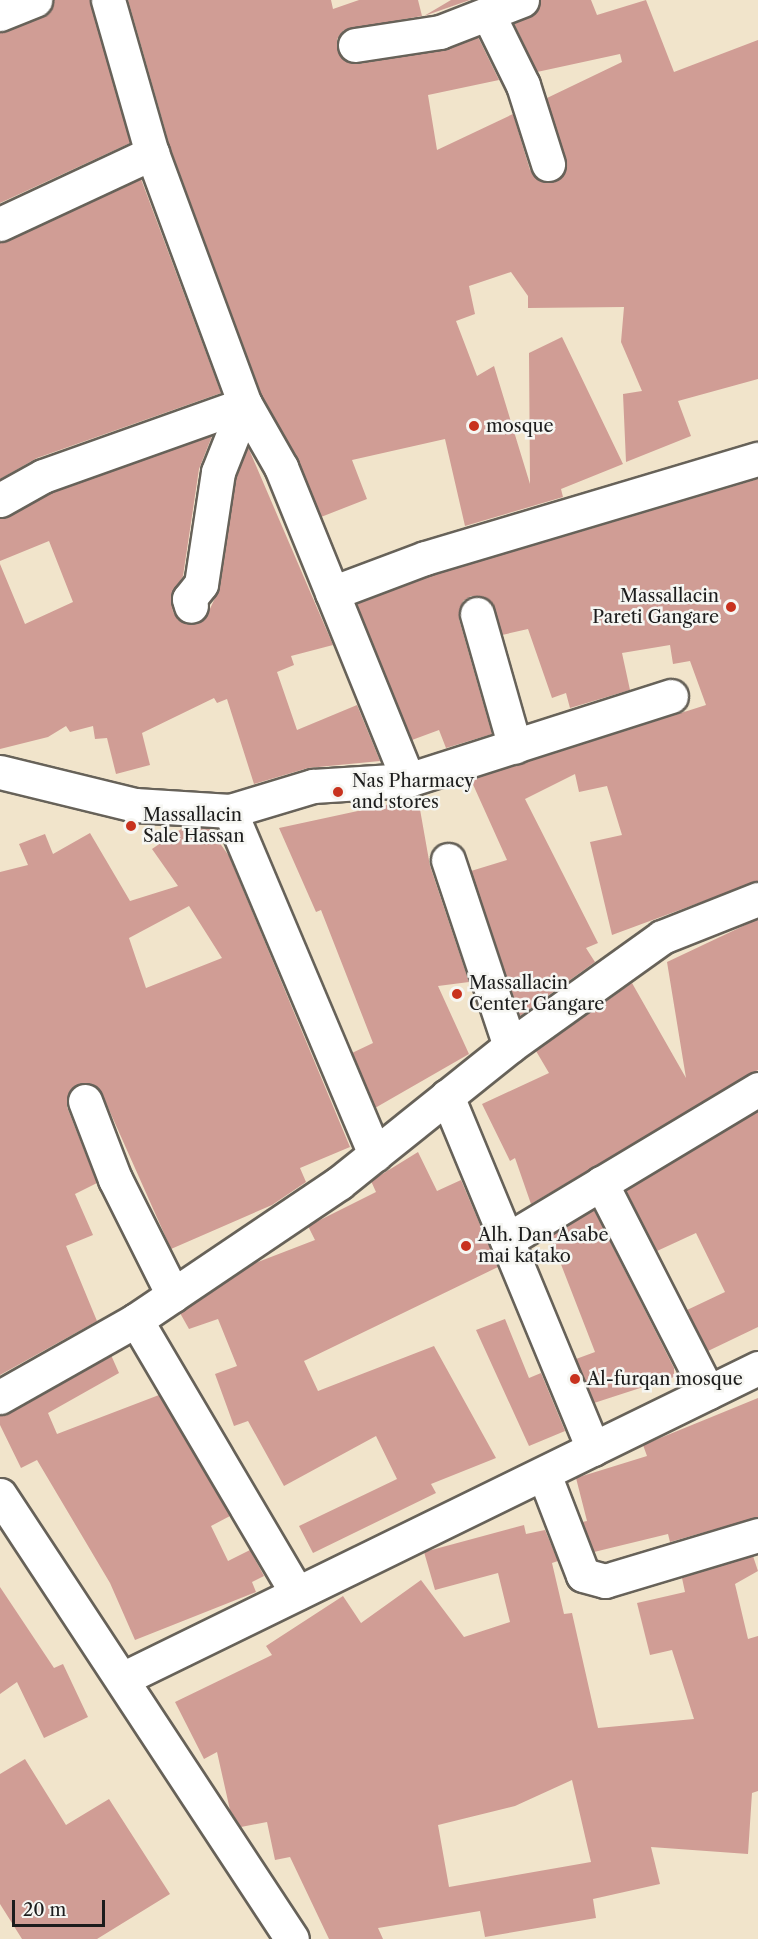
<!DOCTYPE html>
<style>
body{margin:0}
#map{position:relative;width:758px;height:1939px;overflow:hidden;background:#f1e4cb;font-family:"Libre Caslon Text",serif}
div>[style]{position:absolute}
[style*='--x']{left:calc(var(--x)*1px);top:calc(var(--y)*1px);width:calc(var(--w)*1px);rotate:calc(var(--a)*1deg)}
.building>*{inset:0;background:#d09d95}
.roads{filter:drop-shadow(2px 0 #676259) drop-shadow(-2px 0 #676259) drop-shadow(0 2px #676259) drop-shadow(0 -2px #676259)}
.minor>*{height:33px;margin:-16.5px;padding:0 16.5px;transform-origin:16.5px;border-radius:16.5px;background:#fff}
.dots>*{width:16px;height:16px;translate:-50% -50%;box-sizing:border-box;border:3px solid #f6f6f2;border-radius:50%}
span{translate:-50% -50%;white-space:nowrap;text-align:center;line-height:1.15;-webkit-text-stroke:5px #f6f6f2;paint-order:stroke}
.poi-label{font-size:18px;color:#1c1c1c}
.left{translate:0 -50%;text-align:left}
.right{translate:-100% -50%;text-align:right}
.scale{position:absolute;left:12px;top:1900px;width:93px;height:27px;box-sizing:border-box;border:3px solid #1c1c1c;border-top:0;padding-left:8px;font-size:18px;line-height:21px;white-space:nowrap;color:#1c1c1c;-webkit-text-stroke:4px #f6f6f2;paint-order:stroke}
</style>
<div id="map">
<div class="building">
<i style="clip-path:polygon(53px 0,90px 0,130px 143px,0 203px,0 32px,42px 17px)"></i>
<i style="clip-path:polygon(128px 0,331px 0,333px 9px,359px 0,418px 0,422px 16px,344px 30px,337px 39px,340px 56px,358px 64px,443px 50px,478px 37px,499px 80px,428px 95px,437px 150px,513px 114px,530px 170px,545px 182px,561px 177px,566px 167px,547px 98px,622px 62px,620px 54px,537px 72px,514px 23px,536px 12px,540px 0,591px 0,597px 15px,646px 0,674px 72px,758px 40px,758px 379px,678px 401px,691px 436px,626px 462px,623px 394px,642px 391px,621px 342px,624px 307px,528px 308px,528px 296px,511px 272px,469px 286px,475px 314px,456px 321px,477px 376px,494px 366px,530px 484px,529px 353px,562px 337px,623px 464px,561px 489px,563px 497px,465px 526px,445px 439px,352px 460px,367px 499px,321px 517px,297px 458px,262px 396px,170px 147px)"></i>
<i style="clip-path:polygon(451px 0,470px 0,424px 16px)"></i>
<i style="clip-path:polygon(141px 179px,221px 393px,37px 458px,0 479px,0 242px)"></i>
<i style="clip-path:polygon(212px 436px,199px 469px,183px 576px,171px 595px,173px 612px,178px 620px,196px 624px,209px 611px,220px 587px,236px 477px,248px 447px,333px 645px,291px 656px,294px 665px,277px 672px,297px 730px,357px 705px,380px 761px,308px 768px,254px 784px,227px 699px,217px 703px,214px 698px,142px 733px,150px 765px,116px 774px,107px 738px,95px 739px,93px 726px,70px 732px,66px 726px,48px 737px,0 749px,0 564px,25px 624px,73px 602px,49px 541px,0 561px,0 519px,51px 493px)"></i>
<i style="clip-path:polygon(758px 479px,758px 881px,612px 935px,590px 842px,622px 835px,607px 786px,579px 792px,575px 774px,525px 799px,598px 943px,586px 948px,595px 962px,520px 1016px,471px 871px,507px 860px,471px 780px,706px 705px,690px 661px,673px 664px,670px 645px,622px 653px,630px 690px,570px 708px,566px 693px,552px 698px,528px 629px,502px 635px,490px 601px,471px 596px,463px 601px,459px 619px,492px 734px,446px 748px,439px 730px,412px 740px,357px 604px,431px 576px)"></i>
<i style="clip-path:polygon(418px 798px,430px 866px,469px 982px,438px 986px,469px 1054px,375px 1108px,352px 1053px,373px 1043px,321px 910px,316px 912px,279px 828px)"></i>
<i style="clip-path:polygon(evenodd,184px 827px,209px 828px,229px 856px,350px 1147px,300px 1168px,306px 1182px,272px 1205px,171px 1249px,102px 1094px,88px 1083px,78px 1084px,70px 1090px,67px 1107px,97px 1183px,75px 1194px,93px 1235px,66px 1246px,97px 1321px,0 1375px,0 872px,28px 865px,19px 844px,45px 834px,53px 854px,90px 833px,130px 901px,178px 886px,152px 849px,184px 827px,189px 906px,222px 958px,146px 988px,129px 938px,189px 906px)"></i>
<i style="clip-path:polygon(758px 919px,758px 1070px,531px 1204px,515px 1158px,510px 1161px,482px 1104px,549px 1073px,536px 1051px,632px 983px,686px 1078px,667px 962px)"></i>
<i style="clip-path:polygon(758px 1111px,758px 1327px,708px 1351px,687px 1310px,725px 1292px,696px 1233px,657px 1251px,626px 1190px)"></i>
<i style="clip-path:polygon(418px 1152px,437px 1191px,461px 1180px,498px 1267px,304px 1361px,318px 1391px,434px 1346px,496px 1458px,431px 1484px,436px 1493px,313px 1553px,299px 1526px,397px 1479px,376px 1436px,284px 1486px,248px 1421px,234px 1426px,215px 1374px,237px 1366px,218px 1319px,189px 1329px,180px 1313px,253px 1264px,315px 1240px,308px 1226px,376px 1192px,371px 1181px)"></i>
<i style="clip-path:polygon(594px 1210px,674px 1368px,674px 1377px,594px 1403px,576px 1359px,595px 1352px,550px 1236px)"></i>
<i style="clip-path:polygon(505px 1319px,529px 1378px,541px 1373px,565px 1431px,529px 1446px,476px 1330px)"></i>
<i style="clip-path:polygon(111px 1355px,119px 1373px,48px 1413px,57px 1434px,159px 1395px,230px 1516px,211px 1526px,228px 1561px,250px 1550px,264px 1576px,252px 1582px,256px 1592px,135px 1640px,110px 1583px,37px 1460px,21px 1468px,0 1425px,0 1416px)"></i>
<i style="clip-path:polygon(758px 1398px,758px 1517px,670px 1542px,668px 1534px,594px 1552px,582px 1522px,587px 1521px,576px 1478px,647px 1456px,643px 1445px)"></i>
<i style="clip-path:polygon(evenodd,524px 1525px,526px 1534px,545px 1530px,558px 1561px,552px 1563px,564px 1614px,572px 1613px,598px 1728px,694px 1719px,672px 1650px,650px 1655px,637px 1603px,685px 1592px,682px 1578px,753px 1556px,758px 1571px,735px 1584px,748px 1639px,758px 1636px,758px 1791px,752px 1793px,748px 1854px,651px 1847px,660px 1884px,593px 1899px,596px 1918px,485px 1937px,480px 1911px,378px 1928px,383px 1939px,329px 1939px,290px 1857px,275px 1860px,267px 1822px,241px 1827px,230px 1810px,217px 1752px,204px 1759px,175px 1702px,272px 1655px,266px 1646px,343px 1596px,361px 1623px,421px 1580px,464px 1637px,510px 1622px,498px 1573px,435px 1590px,424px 1552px,524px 1525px,572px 1780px,591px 1862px,449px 1887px,438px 1825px,515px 1806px,572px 1780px)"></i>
<i style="clip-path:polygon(0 1587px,54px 1668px,63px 1664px,88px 1717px,44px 1738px,17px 1682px,0 1694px)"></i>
<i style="clip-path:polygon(25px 1759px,66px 1825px,109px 1799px,170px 1894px,97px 1939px,22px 1939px,0 1904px,0 1774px)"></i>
</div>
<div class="roads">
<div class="minor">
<i style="--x:108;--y:0;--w:159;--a:74"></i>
<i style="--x:152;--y:153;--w:268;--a:69.7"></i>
<i style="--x:245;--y:404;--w:73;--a:111.7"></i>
<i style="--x:218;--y:472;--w:113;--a:98.6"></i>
<i style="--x:201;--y:584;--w:19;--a:129"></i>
<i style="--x:189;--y:599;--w:7;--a:74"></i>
<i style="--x:0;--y:14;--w:38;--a:-22"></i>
<i style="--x:488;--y:14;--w:79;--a:63.8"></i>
<i style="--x:523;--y:85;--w:83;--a:72.4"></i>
<i style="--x:355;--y:45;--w:86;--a:-8.7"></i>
<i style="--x:440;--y:32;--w:88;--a:-21.3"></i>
<i style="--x:0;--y:224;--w:168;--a:-25"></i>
<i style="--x:0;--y:500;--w:49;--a:-29.2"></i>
<i style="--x:43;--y:476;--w:214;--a:-19.6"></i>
<i style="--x:245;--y:404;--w:73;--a:60.3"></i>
<i style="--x:281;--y:467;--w:338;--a:67.9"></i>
<i style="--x:332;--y:593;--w:99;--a:-20.6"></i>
<i style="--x:425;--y:558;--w:347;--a:-16.6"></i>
<i style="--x:477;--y:614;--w:138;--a:74.1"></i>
<i style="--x:0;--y:772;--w:139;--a:13.7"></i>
<i style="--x:135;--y:805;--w:95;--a:3.6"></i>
<i style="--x:230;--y:811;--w:87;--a:-16.8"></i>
<i style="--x:313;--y:786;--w:95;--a:-3.6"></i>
<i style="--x:408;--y:780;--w:276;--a:-17.7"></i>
<i style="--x:230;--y:811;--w:373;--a:67.1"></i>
<i style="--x:448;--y:860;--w:196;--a:71.6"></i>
<i style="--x:447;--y:1096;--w:382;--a:67.5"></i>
<i style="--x:85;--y:1101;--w:84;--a:69"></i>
<i style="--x:115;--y:1179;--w:130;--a:63.4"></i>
<i style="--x:601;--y:1183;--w:235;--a:62.9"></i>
<i style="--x:507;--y:1240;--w:293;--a:-31"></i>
<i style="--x:136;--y:1320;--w:317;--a:59.5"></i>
<i style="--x:0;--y:1397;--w:156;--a:-29.5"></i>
<i style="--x:136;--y:1320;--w:245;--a:-34"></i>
<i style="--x:339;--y:1183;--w:219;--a:-38.7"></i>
<i style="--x:510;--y:1046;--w:187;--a:-35.6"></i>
<i style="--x:662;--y:937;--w:103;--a:-21.6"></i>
<i style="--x:544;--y:1474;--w:108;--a:68.9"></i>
<i style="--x:583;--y:1575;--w:23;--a:15"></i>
<i style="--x:605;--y:1581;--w:160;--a:-16.7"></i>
<i style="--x:0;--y:1495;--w:531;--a:56.67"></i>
<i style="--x:122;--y:1679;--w:708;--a:-26.06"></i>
</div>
</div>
<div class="dots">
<i style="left:474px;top:426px;background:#c8321e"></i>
<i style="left:731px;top:607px;background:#c8321e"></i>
<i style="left:338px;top:792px;background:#c8321e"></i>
<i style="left:131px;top:826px;background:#c8321e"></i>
<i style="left:457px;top:994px;background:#c8321e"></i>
<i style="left:466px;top:1246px;background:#c8321e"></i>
<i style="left:575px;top:1379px;background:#c8321e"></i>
</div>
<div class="poi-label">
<span class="left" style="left:486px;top:426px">mosque</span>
<span class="right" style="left:719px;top:607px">Massallacin<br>Pareti Gangare</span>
<span class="left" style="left:352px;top:792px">Nas Pharmacy<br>and stores</span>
<span class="left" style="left:143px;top:826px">Massallacin<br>Sale Hassan</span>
<span class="left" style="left:469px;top:994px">Massallacin<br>Center Gangare</span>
<span class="left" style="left:478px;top:1246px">Alh. Dan Asabe<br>mai katako</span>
<span class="left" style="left:587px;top:1379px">Al-furqan mosque</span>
</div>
<div class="scale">20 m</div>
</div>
